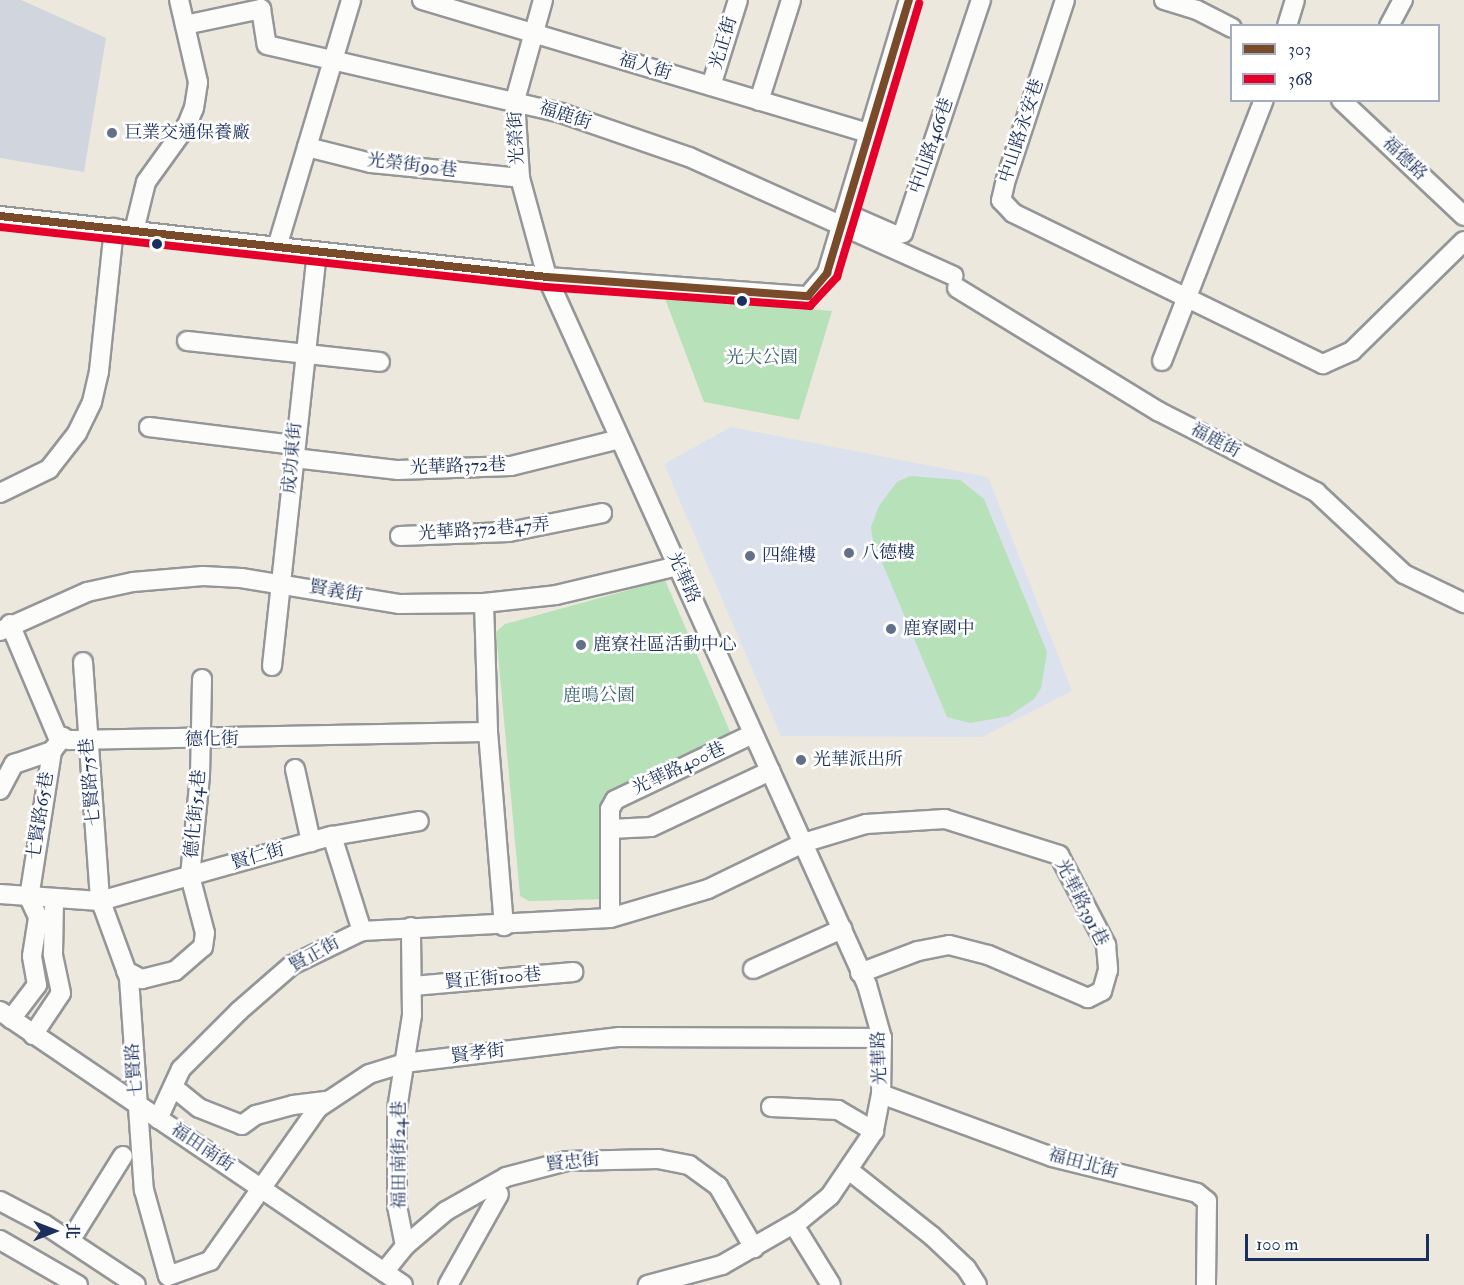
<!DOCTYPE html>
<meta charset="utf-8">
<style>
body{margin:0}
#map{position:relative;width:1464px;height:1285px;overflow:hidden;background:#ede8dd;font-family:"IM FELL Double Pica","Noto Serif TC",serif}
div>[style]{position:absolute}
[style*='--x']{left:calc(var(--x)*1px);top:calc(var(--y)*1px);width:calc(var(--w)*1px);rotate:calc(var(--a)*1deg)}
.built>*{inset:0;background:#dbe1ed}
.industrial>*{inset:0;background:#d0d5de}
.green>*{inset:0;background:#b7e1b9}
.roads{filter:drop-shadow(2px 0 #959698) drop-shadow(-2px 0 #959698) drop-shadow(0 2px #959698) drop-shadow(0 -2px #959698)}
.minor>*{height:18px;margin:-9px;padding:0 9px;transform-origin:9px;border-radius:9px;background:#fcfcfa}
.bus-1>*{height:8px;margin:-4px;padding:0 4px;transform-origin:4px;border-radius:4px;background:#7a4b2a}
.bus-2>*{height:8px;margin:-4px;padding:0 4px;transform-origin:4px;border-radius:4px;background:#e4002b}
.dots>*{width:16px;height:16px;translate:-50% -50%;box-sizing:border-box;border:3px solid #fff;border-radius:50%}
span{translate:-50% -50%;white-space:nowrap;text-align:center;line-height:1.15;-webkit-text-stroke:5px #fff;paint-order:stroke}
.street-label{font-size:18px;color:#1b2f5e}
.poi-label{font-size:18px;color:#1b2f5e}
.left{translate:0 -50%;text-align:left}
.park-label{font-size:18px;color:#3d6370}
.legend{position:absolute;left:1230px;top:24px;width:210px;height:78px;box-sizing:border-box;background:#fff;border:2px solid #a4acbf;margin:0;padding:8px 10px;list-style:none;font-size:18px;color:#1b2f5e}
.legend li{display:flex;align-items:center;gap:12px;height:30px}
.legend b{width:30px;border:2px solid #a4acbf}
.north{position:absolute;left:24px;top:1201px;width:60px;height:60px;-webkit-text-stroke:4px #fff;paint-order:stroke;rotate:90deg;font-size:16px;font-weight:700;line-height:24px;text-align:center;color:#1b2f5e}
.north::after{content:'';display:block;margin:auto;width:21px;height:27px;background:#1b2f5e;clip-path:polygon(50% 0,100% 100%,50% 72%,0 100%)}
.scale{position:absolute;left:1245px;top:1234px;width:184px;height:27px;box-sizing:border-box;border:3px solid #1b2f5e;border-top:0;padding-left:8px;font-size:18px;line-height:21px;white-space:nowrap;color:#1b2f5e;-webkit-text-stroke:4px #fff;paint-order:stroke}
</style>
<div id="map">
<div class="built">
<i style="clip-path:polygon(731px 427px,988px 477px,1072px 691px,982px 737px,781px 736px,664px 464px)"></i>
</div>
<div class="industrial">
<i style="clip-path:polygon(0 0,21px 0,106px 38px,84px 172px,0 158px)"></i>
</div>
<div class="green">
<i style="clip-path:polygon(664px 296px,832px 311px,799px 420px,704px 402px)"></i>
<i style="clip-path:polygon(910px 476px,960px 480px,984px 499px,1047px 652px,1041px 688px,1034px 699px,1009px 716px,970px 723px,947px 717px,873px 541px,871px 527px,879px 506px,897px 482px)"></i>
<i style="clip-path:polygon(665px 580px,732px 736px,631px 786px,612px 816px,611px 899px,529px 901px,520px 896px,496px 632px,505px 624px)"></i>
</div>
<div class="roads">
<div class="minor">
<i style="--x:422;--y:0;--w:466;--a:16.6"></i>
<i style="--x:543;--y:0;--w:104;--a:105.6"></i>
<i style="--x:515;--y:100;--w:78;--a:86.3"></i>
<i style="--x:520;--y:178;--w:103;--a:74.7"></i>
<i style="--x:547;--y:277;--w:777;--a:65.68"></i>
<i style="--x:867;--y:985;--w:55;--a:74.2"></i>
<i style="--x:882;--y:1038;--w:56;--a:91"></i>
<i style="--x:881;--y:1094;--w:38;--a:101"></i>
<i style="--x:874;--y:1131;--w:78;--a:124.1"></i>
<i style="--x:830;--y:1196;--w:36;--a:141"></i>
<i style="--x:802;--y:1219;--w:92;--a:150.1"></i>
<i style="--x:722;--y:1265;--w:77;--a:164.9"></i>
<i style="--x:1065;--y:0;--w:188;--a:108.2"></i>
<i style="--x:1006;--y:179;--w:22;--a:103"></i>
<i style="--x:1001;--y:200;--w:18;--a:47"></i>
<i style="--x:1013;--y:213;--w:345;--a:26"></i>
<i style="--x:1323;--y:364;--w:32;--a:-24"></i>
<i style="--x:1352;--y:351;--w:157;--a:-44.5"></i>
<i style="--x:1164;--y:0;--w:34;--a:17"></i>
<i style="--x:1197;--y:10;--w:39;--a:27"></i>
<i style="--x:185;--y:25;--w:78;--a:-11.9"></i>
<i style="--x:261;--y:9;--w:36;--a:81"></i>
<i style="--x:267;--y:45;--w:302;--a:13"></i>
<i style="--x:561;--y:113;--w:135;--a:19"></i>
<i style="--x:689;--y:157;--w:290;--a:24.2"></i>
<i style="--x:1287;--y:26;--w:27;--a:-73"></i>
<i style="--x:1389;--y:26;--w:30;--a:-62"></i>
<i style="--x:711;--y:86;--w:90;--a:-72.6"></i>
<i style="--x:1341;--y:100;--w:169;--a:43.3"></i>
<i style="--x:759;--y:101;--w:106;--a:-72.4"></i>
<i style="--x:307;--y:147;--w:66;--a:14"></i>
<i style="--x:371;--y:163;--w:150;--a:5.7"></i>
<i style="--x:845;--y:213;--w:55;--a:23.7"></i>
<i style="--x:895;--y:235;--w:8;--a:-14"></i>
<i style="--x:903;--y:233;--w:246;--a:-71.5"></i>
<i style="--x:0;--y:216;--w:550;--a:6.36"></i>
<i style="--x:547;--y:277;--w:262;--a:4.2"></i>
<i style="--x:808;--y:296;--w:30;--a:-50"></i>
<i style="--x:827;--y:273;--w:285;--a:-73.3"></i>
<i style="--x:134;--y:231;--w:50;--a:-76.2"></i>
<i style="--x:146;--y:182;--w:70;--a:-54.3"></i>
<i style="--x:187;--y:125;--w:18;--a:-68"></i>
<i style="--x:194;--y:108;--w:26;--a:-81"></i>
<i style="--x:198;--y:82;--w:84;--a:-103"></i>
<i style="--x:277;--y:247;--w:258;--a:-73.3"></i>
<i style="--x:957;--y:288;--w:236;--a:31.5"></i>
<i style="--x:1158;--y:411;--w:178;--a:27.1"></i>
<i style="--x:1316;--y:492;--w:120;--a:43"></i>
<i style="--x:1404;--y:574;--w:67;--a:25.8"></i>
<i style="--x:187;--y:341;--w:194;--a:6.2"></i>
<i style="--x:1162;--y:361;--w:280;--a:-68.7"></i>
<i style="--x:149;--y:427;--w:145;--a:7.1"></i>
<i style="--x:294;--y:458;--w:105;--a:6.6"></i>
<i style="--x:398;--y:470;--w:113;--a:-2"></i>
<i style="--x:511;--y:466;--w:112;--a:-13.9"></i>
<i style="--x:0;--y:493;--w:55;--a:-26.1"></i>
<i style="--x:49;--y:469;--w:46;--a:-52.1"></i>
<i style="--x:77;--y:433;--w:34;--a:-64"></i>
<i style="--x:92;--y:402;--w:32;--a:-77"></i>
<i style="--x:99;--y:371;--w:144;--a:-84"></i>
<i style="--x:400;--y:536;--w:109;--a:-2.1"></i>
<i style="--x:509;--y:532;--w:95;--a:-11.5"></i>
<i style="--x:484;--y:603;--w:129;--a:88.2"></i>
<i style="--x:488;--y:732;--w:195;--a:85.3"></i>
<i style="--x:10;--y:624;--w:121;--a:67.1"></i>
<i style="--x:57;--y:735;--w:13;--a:23"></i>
<i style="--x:69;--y:740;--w:419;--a:-1.1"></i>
<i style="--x:0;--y:631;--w:95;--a:-24.1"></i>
<i style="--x:87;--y:592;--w:47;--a:-12.3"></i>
<i style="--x:133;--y:582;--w:70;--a:-4.9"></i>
<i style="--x:203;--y:576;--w:38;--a:3"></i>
<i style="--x:241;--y:578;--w:161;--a:9.3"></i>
<i style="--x:400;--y:604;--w:84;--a:-0.7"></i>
<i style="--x:484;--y:603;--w:72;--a:-6.3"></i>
<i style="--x:556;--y:595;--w:125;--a:-13.4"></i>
<i style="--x:83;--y:662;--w:240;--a:85.9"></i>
<i style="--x:100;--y:901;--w:241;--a:-15.7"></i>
<i style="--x:332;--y:836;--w:88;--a:-9.8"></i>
<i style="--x:272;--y:666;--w:417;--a:-83.8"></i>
<i style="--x:295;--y:769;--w:75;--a:77.6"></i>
<i style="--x:0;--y:790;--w:30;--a:-62"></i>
<i style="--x:14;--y:764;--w:40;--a:-18.9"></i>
<i style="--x:610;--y:829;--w:41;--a:-2.8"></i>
<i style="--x:651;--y:827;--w:132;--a:-25.2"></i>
<i style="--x:332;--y:836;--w:100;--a:72.5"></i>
<i style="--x:0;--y:894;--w:100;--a:4"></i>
<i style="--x:100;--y:901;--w:7;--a:63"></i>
<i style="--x:103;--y:907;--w:76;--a:69.9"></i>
<i style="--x:129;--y:978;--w:213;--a:86"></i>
<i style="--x:144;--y:1190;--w:89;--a:74.4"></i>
<i style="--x:610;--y:918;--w:109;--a:-90"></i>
<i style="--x:610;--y:809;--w:10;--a:-61"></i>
<i style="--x:615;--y:800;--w:153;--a:-25.6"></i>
<i style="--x:753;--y:969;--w:98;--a:-24.2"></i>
<i style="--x:126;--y:971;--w:18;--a:27"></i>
<i style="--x:142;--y:979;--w:34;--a:-14"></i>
<i style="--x:175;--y:971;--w:37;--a:-41"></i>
<i style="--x:203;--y:947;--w:14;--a:-82"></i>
<i style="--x:205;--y:933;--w:59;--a:-104.7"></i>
<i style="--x:190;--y:876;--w:100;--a:-84.3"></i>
<i style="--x:200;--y:776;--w:97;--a:-88.8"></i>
<i style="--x:413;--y:986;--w:161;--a:-5"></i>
<i style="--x:0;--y:1011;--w:487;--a:34.2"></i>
<i style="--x:11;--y:1019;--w:43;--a:-52.6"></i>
<i style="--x:37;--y:985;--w:29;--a:-100"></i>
<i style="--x:32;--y:956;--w:39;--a:-81"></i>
<i style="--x:38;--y:917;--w:21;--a:-115"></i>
<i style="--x:29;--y:898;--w:149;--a:-81.1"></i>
<i style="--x:52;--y:751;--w:18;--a:-52"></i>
<i style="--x:33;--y:1035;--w:50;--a:-56.3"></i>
<i style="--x:61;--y:993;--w:40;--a:-102"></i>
<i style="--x:53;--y:954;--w:54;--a:-88.9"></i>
<i style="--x:173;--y:1087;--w:33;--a:39"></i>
<i style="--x:199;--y:1108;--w:46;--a:21.6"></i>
<i style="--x:242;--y:1125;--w:17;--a:-36"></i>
<i style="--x:256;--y:1115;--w:38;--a:-15"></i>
<i style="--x:293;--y:1105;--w:35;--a:-7"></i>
<i style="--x:881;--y:1094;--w:182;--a:20.2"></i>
<i style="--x:1052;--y:1157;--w:149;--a:13.9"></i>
<i style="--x:1197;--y:1193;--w:13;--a:39"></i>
<i style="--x:1207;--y:1201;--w:84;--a:90.7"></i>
<i style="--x:771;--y:1107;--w:67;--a:2.6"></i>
<i style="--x:838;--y:1110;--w:42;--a:30.3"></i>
<i style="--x:158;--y:1119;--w:55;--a:-65.3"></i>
<i style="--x:181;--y:1069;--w:82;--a:-45"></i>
<i style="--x:239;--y:1011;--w:70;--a:-41"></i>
<i style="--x:292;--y:965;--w:78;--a:-25.9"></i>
<i style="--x:362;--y:931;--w:248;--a:-3"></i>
<i style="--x:610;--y:918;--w:102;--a:-16.5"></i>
<i style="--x:708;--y:889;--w:106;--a:-25.8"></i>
<i style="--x:803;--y:843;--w:66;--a:-16.8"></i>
<i style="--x:866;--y:824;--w:79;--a:-3.6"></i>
<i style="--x:945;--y:819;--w:120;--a:17.5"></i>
<i style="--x:1059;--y:855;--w:102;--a:62.4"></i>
<i style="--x:1106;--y:945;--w:25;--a:85"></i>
<i style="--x:1108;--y:970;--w:22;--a:106"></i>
<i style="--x:1102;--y:991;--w:16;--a:153"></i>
<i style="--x:1088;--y:998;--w:109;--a:-156.7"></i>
<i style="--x:988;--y:955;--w:40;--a:-165.6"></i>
<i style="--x:949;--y:945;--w:32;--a:169"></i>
<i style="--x:918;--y:951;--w:62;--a:159.2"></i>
<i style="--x:850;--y:1171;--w:105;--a:38.4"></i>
<i style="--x:932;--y:1236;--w:47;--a:43.3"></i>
<i style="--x:966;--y:1268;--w:20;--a:57"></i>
<i style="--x:0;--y:1201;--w:50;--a:27.6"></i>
<i style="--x:44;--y:1224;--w:110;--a:33.5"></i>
<i style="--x:794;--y:1225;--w:70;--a:58.3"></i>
<i style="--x:0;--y:1240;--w:90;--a:30"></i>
<i style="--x:70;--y:1241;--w:100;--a:-58.1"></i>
<i style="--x:405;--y:1246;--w:41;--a:-101.3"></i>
<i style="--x:397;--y:1206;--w:97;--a:-90"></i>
<i style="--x:397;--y:1109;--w:95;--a:-80.9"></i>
<i style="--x:412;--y:1015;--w:88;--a:-90.7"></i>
<i style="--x:384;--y:1272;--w:33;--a:-51"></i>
<i style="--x:405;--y:1246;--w:54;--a:-40.5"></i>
<i style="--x:446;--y:1211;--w:69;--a:-29.5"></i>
<i style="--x:506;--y:1177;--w:63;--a:-14.7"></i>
<i style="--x:567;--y:1161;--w:91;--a:-1.3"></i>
<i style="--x:658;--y:1159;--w:32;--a:11"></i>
<i style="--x:689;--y:1165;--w:36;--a:36"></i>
<i style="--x:718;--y:1186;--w:72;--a:59.9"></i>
<i style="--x:168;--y:1276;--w:45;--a:-19.7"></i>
<i style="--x:210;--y:1261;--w:187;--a:-54.8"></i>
<i style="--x:318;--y:1108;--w:61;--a:-33.7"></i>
<i style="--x:369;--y:1074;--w:37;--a:-17"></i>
<i style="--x:404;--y:1063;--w:217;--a:-6.9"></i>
<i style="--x:619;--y:1037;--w:263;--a:0.2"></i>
<i style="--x:448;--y:1285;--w:104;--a:-60.7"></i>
</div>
</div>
<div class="bus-1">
<i style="--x:0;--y:216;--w:550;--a:6.36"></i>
<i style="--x:547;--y:277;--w:262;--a:4.2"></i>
<i style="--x:808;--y:296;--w:30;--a:-50"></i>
<i style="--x:827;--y:273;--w:285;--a:-73.3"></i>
</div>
<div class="bus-2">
<i style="--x:0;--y:227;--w:549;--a:6.27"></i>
<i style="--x:546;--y:287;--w:265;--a:4.1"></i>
<i style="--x:810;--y:306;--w:40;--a:-47"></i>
<i style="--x:837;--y:277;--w:286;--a:-73.3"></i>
</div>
<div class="dots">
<i style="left:112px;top:133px;background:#64708a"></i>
<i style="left:157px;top:244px;background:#1b2f5e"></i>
<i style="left:742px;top:301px;background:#1b2f5e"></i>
<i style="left:849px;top:553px;background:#64708a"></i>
<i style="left:750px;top:556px;background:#64708a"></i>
<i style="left:891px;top:629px;background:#64708a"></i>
<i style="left:581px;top:645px;background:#64708a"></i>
<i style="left:801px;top:760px;background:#64708a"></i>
</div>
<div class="street-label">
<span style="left:724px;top:43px;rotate:-73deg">光正街</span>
<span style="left:645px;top:67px;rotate:17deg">福人街</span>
<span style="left:565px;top:116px;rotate:18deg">福鹿街</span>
<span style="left:1022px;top:131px;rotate:-72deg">中山路永安巷</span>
<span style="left:517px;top:138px;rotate:-93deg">光榮街</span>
<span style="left:932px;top:146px;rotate:-71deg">中山路466巷</span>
<span style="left:1404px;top:159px;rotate:44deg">福德路</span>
<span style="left:412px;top:166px;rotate:7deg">光榮街90巷</span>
<span style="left:1215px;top:441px;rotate:28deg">福鹿街</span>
<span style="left:293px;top:458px;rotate:-85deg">成功東街</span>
<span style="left:458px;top:467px;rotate:-2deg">光華路372巷</span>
<span style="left:484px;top:530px;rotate:-4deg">光華路372巷47弄</span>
<span style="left:683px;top:578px;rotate:66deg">光華路</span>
<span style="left:336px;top:592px;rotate:10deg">賢義街</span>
<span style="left:212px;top:740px;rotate:-1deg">德化街</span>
<span style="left:679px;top:769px;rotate:-25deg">光華路400巷</span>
<span style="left:91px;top:782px;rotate:-95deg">七賢路75巷</span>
<span style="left:196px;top:814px;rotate:-85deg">德化街54巷</span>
<span style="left:41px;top:816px;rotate:-81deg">七賢路65巷</span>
<span style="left:258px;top:857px;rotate:-16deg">賢仁街</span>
<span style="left:1081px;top:903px;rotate:63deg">光華路391巷</span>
<span style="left:315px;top:955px;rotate:-29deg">賢正街</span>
<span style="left:493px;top:979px;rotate:-5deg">賢正街100巷</span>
<span style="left:478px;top:1054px;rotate:-7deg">賢孝街</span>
<span style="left:880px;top:1058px;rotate:-92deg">光華路</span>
<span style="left:135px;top:1070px;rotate:-94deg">七賢路</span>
<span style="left:202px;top:1148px;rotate:34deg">福田南街</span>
<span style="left:400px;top:1155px;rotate:-90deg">福田南街24巷</span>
<span style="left:573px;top:1163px;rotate:-6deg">賢忠街</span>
<span style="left:1083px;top:1164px;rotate:15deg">福田北街</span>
</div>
<div class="poi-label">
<span class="left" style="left:124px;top:133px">巨業交通保養廠</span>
<span class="left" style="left:861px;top:553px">八德樓</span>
<span class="left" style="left:762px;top:556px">四維樓</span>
<span class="left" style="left:903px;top:629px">鹿寮國中</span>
<span class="left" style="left:593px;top:645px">鹿寮社區活動中心</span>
<span class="left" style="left:813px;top:760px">光華派出所</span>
</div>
<div class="park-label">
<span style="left:762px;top:358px">光大公園</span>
<span style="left:599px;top:696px">鹿鳴公園</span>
</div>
<ul class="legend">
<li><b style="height:8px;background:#7a4b2a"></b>303</li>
<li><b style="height:8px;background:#e4002b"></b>368</li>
</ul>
<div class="north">北</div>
<div class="scale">100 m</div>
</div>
